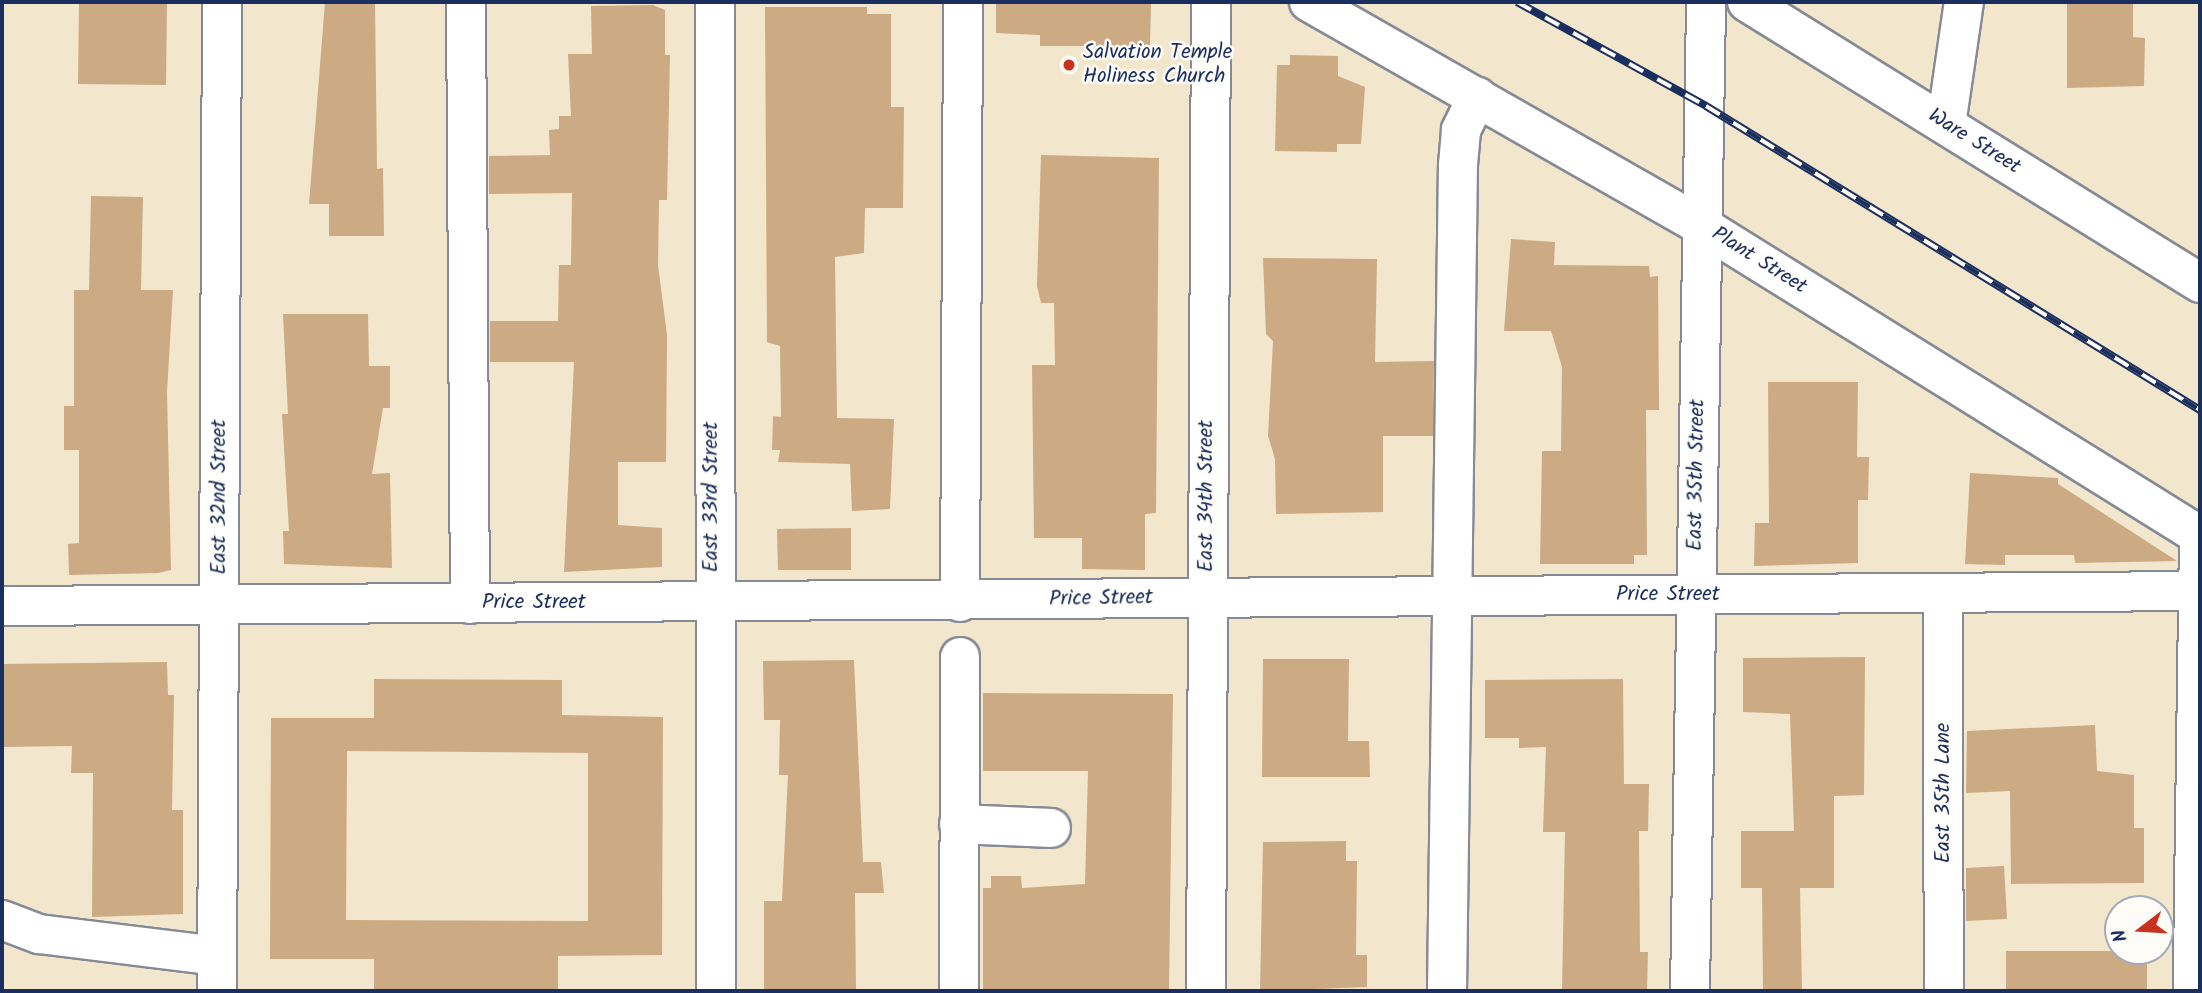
<!DOCTYPE html>
<style>
body{margin:0}
#map{position:relative;width:2202px;height:993px;overflow:hidden;background:#f2e6cd;font-family:Kalam,sans-serif}
div>[style]{position:absolute}
[style*='--x']{left:calc(var(--x)*1px);top:calc(var(--y)*1px);width:calc(var(--w)*1px);rotate:calc(var(--a)*1deg)}
.building>*{inset:0;background:#cbaa84}
.roads{filter:drop-shadow(2px 0 #868a96) drop-shadow(-2px 0 #868a96) drop-shadow(0 2px #868a96) drop-shadow(0 -2px #868a96)}
.minor>*{height:38px;margin:-19px;padding:0 19px;transform-origin:19px;border-radius:19px;background:#fff}
.major>*{height:38px;margin:-19px;padding:0 19px;transform-origin:19px;border-radius:19px;background:#fff}
.rail>*{height:8px;margin-top:-4px;transform-origin:0;background:repeating-linear-gradient(90deg,#fdfcf7 0 16px,#1b2f5e 0 32px);box-sizing:border-box;border-block:2px solid #1b2f5e}
.dots>*{width:19px;height:19px;translate:-50% -50%;box-sizing:border-box;border:4px solid #fdfcf7;border-radius:50%}
span{translate:-50% -50%;white-space:nowrap;text-align:center;line-height:1.15;-webkit-text-stroke:5px #fdfcf7;paint-order:stroke}
.poi-label{font-size:21px;color:#1b2f5e}
.left{translate:0 -50%;text-align:left}
.street-label{font-size:21px;color:#1b2f5e}
.frame{position:absolute;inset:0;border:4px solid #1b2f5e;pointer-events:none}
.north{position:absolute;left:2104px;top:895px;width:70px;height:70px;box-sizing:border-box;background:#fdfcf7;border:2px solid #a3aaba;border-radius:50%;rotate:253deg;font-size:19px;font-weight:700;line-height:28px;text-align:center;color:#1b2f5e}
.north::after{content:'';display:block;margin:auto;width:24px;height:32px;background:#c8321e;clip-path:polygon(50% 0,100% 100%,50% 72%,0 100%)}
</style>
<div id="map">
<div class="building">
<i style="clip-path:polygon(79px 2px,167px 2px,166px 85px,78px 84px)"></i>
<i style="clip-path:polygon(325px 2px,375px 2px,377px 169px,383px 168px,384px 236px,329px 236px,329px 204px,309px 204px)"></i>
<i style="clip-path:polygon(996px 2px,1151px 2px,1150px 46px,1040px 46px,1040px 35px,996px 33px)"></i>
<i style="clip-path:polygon(2067px 2px,2133px 2px,2133px 37px,2145px 38px,2144px 86px,2067px 88px)"></i>
<i style="clip-path:polygon(653px 5px,665px 10px,665px 55px,670px 55px,667px 200px,659px 200px,658px 265px,667px 335px,666px 462px,618px 462px,618px 525px,662px 528px,662px 567px,564px 572px,574px 362px,490px 362px,490px 321px,558px 321px,559px 265px,571px 265px,572px 193px,489px 194px,489px 156px,550px 155px,549px 130px,559px 129px,559px 116px,571px 116px,568px 54px,592px 54px,591px 6px)"></i>
<i style="clip-path:polygon(765px 7px,867px 7px,867px 14px,891px 14px,891px 107px,904px 107px,903px 208px,865px 208px,864px 253px,835px 257px,837px 418px,894px 419px,890px 509px,852px 511px,850px 464px,778px 462px,780px 450px,772px 450px,773px 416px,781px 417px,780px 346px,767px 342px)"></i>
<i style="clip-path:polygon(1290px 55px,1338px 56px,1338px 76px,1365px 87px,1361px 144px,1337px 144px,1337px 152px,1275px 151px,1277px 65px,1290px 65px)"></i>
<i style="clip-path:polygon(1041px 155px,1159px 158px,1156px 513px,1145px 514px,1145px 570px,1082px 569px,1082px 538px,1034px 538px,1032px 365px,1055px 365px,1054px 303px,1041px 303px,1037px 286px)"></i>
<i style="clip-path:polygon(91px 196px,143px 197px,141px 290px,173px 290px,167px 392px,171px 570px,158px 573px,69px 575px,68px 544px,79px 543px,79px 450px,64px 450px,64px 406px,74px 406px,74px 290px,89px 290px)"></i>
<i style="clip-path:polygon(1511px 239px,1555px 242px,1554px 265px,1649px 266px,1650px 277px,1658px 276px,1659px 410px,1646px 410px,1647px 555px,1634px 555px,1634px 564px,1540px 564px,1542px 451px,1561px 451px,1562px 367px,1551px 331px,1504px 331px)"></i>
<i style="clip-path:polygon(1263px 258px,1377px 259px,1375px 362px,1434px 361px,1433px 436px,1383px 436px,1383px 512px,1276px 514px,1275px 459px,1268px 436px,1273px 341px,1266px 334px)"></i>
<i style="clip-path:polygon(283px 314px,368px 314px,369px 366px,390px 366px,390px 408px,383px 408px,372px 474px,390px 473px,392px 568px,284px 564px,283px 531px,289px 531px,282px 414px,288px 414px)"></i>
<i style="clip-path:polygon(1768px 382px,1858px 382px,1857px 457px,1869px 457px,1868px 500px,1858px 500px,1858px 563px,1754px 566px,1755px 523px,1769px 523px)"></i>
<i style="clip-path:polygon(1970px 473px,2058px 478px,2058px 484px,2177px 561px,2075px 563px,2074px 555px,2005px 555px,2005px 565px,1965px 564px)"></i>
<i style="clip-path:polygon(851px 528px,851px 570px,778px 570px,777px 529px)"></i>
<i style="clip-path:polygon(1865px 657px,1864px 795px,1834px 796px,1834px 888px,1800px 888px,1802px 991px,1763px 991px,1762px 888px,1741px 888px,1741px 831px,1794px 831px,1790px 714px,1743px 712px,1743px 658px)"></i>
<i style="clip-path:polygon(1263px 659px,1349px 659px,1348px 741px,1369px 741px,1370px 777px,1262px 777px)"></i>
<i style="clip-path:polygon(854px 660px,863px 862px,881px 862px,884px 893px,855px 893px,856px 991px,764px 991px,764px 901px,782px 901px,788px 775px,779px 775px,780px 720px,764px 720px,763px 661px)"></i>
<i style="clip-path:polygon(167px 662px,168px 695px,174px 695px,172px 810px,183px 810px,183px 914px,92px 917px,93px 773px,71px 773px,72px 746px,2px 747px,2px 664px)"></i>
<i style="clip-path:polygon(evenodd,374px 679px,562px 680px,562px 715px,663px 717px,662px 955px,558px 956px,558px 991px,374px 991px,374px 959px,270px 959px,271px 718px,374px 718px,374px 679px,347px 751px,588px 753px,588px 921px,346px 920px,347px 751px)"></i>
<i style="clip-path:polygon(1623px 679px,1624px 784px,1649px 784px,1648px 831px,1639px 831px,1640px 952px,1648px 952px,1647px 991px,1562px 991px,1565px 832px,1543px 832px,1546px 747px,1519px 748px,1519px 738px,1485px 738px,1485px 680px)"></i>
<i style="clip-path:polygon(983px 693px,1173px 694px,1169px 989px,983px 991px,983px 888px,991px 888px,991px 876px,1021px 876px,1022px 888px,1085px 884px,1088px 771px,983px 771px)"></i>
<i style="clip-path:polygon(2095px 725px,2097px 771px,2134px 775px,2134px 828px,2144px 828px,2144px 883px,2011px 884px,2010px 791px,1966px 793px,1967px 731px)"></i>
<i style="clip-path:polygon(1346px 841px,1346px 861px,1357px 861px,1356px 955px,1367px 955px,1367px 987px,1260px 991px,1263px 842px)"></i>
<i style="clip-path:polygon(2004px 866px,2007px 919px,1966px 921px,1966px 868px)"></i>
<i style="clip-path:polygon(2006px 951px,2147px 951px,2147px 991px,2006px 991px)"></i>
</div>
<div class="roads">
<div class="minor">
<i style="--x:466;--y:2;--w:602;--a:89.62"></i>
<i style="--x:715;--y:2;--w:989;--a:89.94"></i>
<i style="--x:1309;--y:2;--w:452;--a:29.7"></i>
<i style="--x:1702;--y:226;--w:585;--a:31.87"></i>
<i style="--x:2199;--y:535;--w:456;--a:90.8"></i>
<i style="--x:1747;--y:2;--w:533;--a:31.81"></i>
<i style="--x:1946;--y:125;--w:124;--a:-81.7"></i>
<i style="--x:1943;--y:595;--w:396;--a:89.9"></i>
<i style="--x:960;--y:602;--w:600;--a:-89.71"></i>
<i style="--x:959;--y:824;--w:92;--a:2.5"></i>
<i style="--x:2;--y:920;--w:40;--a:21"></i>
<i style="--x:39;--y:934;--w:179;--a:7"></i>
<i style="--x:217;--y:991;--w:989;--a:-89.71"></i>
<i style="--x:959;--y:991;--w:334;--a:-89.8"></i>
<i style="--x:1206;--y:991;--w:989;--a:-89.71"></i>
<i style="--x:1447;--y:991;--w:826;--a:-89.24"></i>
<i style="--x:1458;--y:165;--w:35;--a:-85"></i>
<i style="--x:1461;--y:130;--w:37;--a:-64"></i>
<i style="--x:1690;--y:991;--w:989;--a:-89.07"></i>
</div>
<div class="major">
<i style="--x:2;--y:606;--w:2198;--a:-0.39"></i>
</div>
</div>
<div class="rail">
<i style="--x:1517;--y:2;--w:216;--a:28.8"></i>
<i style="--x:1706;--y:106;--w:580;--a:31.61"></i>
</div>
<div class="dots">
<i style="left:1069px;top:65px;background:#c8321e"></i>
</div>
<div class="poi-label">
<span class="left" style="left:1083px;top:65px">Salvation Temple<br>Holiness Church</span>
</div>
<div class="street-label">
<span style="left:1974px;top:142px;rotate:32deg">Ware Street</span>
<span style="left:1759px;top:261px;rotate:32deg">Plant Street</span>
<span style="left:1697px;top:475px;rotate:-89deg">East 35th Street</span>
<span style="left:1207px;top:496px;rotate:-90deg">East 34th Street</span>
<span style="left:220px;top:497px;rotate:-90deg">East 32nd Street</span>
<span style="left:712px;top:497px;rotate:-90deg">East 33rd Street</span>
<span style="left:1668px;top:595px">Price Street</span>
<span style="left:1101px;top:599px;rotate:-1deg">Price Street</span>
<span style="left:534px;top:603px">Price Street</span>
<span style="left:1944px;top:793px;rotate:-90deg">East 35th Lane</span>
</div>
<div class="frame"></div>
<div class="north">N</div>
</div>
